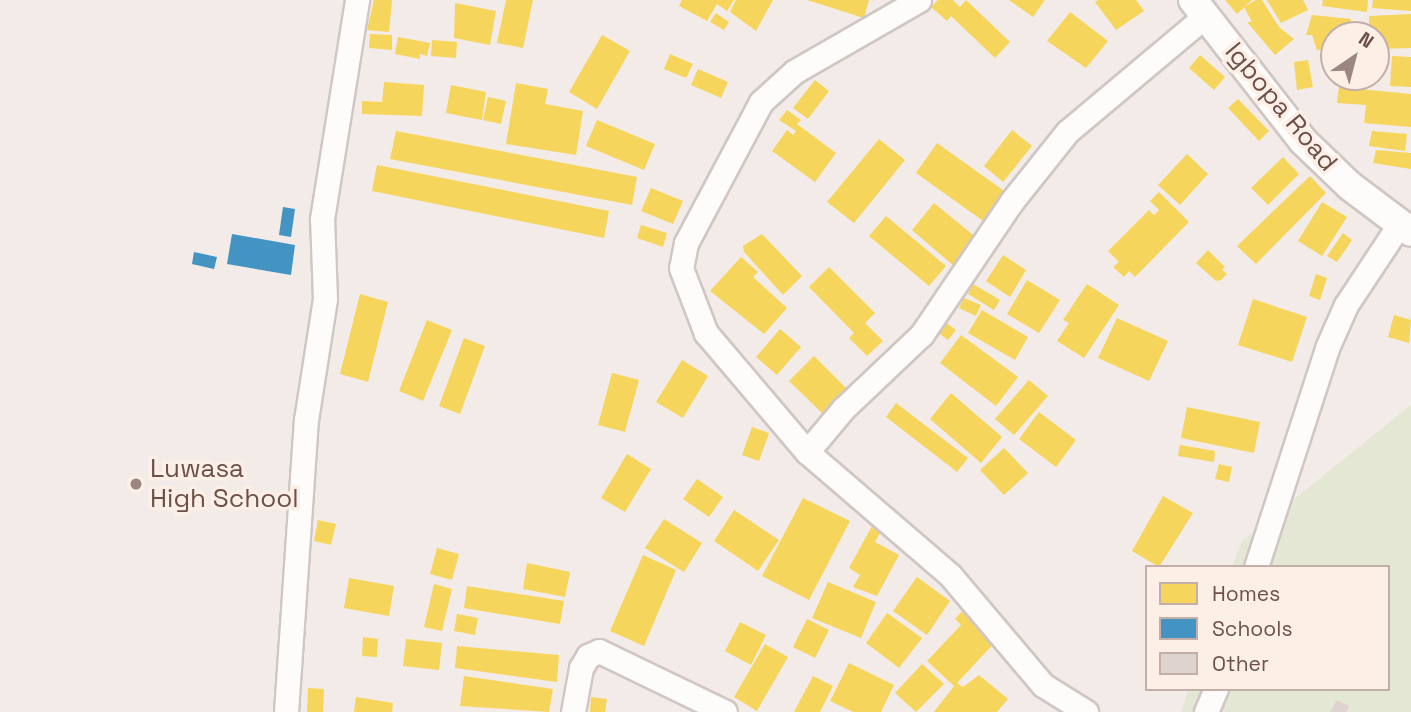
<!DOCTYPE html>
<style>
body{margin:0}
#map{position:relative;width:1411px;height:712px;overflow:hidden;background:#f3ebe7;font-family:"Space Grotesk",sans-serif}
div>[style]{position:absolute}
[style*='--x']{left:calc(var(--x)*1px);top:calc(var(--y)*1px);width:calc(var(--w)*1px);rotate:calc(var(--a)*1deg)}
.green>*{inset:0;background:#e4e7d3}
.homes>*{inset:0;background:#f6d55c}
.schools>*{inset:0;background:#4393c3}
.building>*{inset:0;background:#dfd3d0}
.roads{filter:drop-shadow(2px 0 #d0c6c3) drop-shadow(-2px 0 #d0c6c3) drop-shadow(0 2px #d0c6c3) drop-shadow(0 -2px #d0c6c3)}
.minor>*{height:23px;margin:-11.5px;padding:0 11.5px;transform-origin:11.5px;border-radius:11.5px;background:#fdfcfb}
.tertiary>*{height:28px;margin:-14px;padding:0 14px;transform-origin:14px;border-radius:14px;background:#fdfcfb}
.dots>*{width:19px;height:19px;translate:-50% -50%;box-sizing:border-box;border:4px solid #fcefe6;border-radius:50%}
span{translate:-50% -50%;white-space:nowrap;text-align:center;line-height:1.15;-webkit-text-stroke:7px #fcefe6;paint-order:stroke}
.street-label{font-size:26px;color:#6d4f4b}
.poi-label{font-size:26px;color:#6d4f4b}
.left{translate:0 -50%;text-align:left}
.legend{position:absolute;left:1145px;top:565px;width:245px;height:126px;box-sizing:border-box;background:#fcefe6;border:2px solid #c3afa8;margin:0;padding:9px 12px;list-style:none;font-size:21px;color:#6d4f4b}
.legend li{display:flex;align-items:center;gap:14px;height:35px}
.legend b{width:35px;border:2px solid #c3afa8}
.north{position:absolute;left:1320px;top:21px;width:70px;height:70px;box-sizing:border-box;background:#fcefe6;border:2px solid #c3afa8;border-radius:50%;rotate:35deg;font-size:19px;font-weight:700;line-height:28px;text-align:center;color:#6d4f4b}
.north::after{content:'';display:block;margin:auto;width:24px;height:32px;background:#9c8682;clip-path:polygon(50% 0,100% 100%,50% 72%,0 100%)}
</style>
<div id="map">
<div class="green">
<i style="clip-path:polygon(1411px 405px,1411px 712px,1181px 712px,1189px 689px,1388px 689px,1388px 567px,1232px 567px,1242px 541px)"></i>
</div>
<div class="homes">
<i style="clip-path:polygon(374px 0,392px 0,389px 32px,367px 30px)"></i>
<i style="clip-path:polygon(506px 0,533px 0,523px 48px,497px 43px)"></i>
<i style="clip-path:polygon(682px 0,734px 0,727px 11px,717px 4px,707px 21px,679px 6px)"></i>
<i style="clip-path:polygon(736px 0,773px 0,756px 31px,730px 12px)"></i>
<i style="clip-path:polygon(807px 0,869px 0,864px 18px)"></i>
<i style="clip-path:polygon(938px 0,953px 0,960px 7px,966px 0,1010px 42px,995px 58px,951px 16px,947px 21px,931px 7px)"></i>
<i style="clip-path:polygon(1009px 0,1045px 0,1033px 17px)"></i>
<i style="clip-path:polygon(1098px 0,1136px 0,1144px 11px,1116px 30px,1095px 2px)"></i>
<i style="clip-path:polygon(1225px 0,1252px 0,1237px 14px)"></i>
<i style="clip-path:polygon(1256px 0,1262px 0,1279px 27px,1294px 39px,1275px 55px,1247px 22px,1252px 22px,1244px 7px)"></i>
<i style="clip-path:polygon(1267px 0,1303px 0,1308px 10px,1281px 23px)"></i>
<i style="clip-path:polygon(1323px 0,1368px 0,1367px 12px,1322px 6px)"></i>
<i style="clip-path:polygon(1373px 0,1411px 0,1411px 11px,1372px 8px)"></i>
<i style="clip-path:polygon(455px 3px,496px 11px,490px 45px,454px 38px)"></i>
<i style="clip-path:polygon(1070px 12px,1108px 41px,1086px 68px,1047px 41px)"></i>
<i style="clip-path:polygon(716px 13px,729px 22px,724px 30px,710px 22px)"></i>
<i style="clip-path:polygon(1411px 14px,1411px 48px,1377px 49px,1376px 35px,1369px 35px,1369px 16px)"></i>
<i style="clip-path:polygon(1312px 15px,1351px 19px,1349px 35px,1334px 35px,1334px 49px,1317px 50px,1312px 35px,1306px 35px)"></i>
<i style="clip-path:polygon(370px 34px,392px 35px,392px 50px,369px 48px)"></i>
<i style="clip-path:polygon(602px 35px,630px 51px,597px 109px,569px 92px)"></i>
<i style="clip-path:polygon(398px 37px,430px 43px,427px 56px,420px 54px,420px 59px,395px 54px)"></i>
<i style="clip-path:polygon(432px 40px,457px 42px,456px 58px,431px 56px)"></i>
<i style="clip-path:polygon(670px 54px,693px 64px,686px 78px,664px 69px)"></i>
<i style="clip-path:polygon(1200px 55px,1225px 77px,1214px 90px,1189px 68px)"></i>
<i style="clip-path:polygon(1392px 56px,1411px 57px,1411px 87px,1390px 86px)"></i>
<i style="clip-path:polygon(1308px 60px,1313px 87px,1297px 90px,1294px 62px)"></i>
<i style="clip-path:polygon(698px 69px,728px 82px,721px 98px,691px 85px)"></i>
<i style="clip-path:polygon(815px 80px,829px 91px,808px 119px,793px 108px)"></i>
<i style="clip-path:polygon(384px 82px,424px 85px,422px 116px,362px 114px,362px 101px,382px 102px)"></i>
<i style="clip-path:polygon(516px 83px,548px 89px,545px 104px,583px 111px,576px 155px,506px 144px)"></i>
<i style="clip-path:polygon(451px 85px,486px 92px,482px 120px,446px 113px)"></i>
<i style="clip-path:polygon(1339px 87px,1411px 94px,1411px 127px,1364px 123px,1366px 105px,1337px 103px)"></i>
<i style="clip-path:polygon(488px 97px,506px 101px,501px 124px,483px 120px)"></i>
<i style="clip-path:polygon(1238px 99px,1269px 131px,1259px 141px,1228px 108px)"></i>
<i style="clip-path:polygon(787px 110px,801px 120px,797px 124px,836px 153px,815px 182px,772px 151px,787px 130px,793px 135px,796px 131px,779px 120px)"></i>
<i style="clip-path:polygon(597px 120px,655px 144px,644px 170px,586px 146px)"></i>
<i style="clip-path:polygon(1012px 130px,1032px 146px,1003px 182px,984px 166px)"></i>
<i style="clip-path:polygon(396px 131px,637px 177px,632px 205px,390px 159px)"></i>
<i style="clip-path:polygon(1372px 131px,1407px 134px,1405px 151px,1369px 146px)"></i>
<i style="clip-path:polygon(879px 139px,905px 160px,854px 223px,827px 202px)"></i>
<i style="clip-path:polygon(937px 143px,1007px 193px,986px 223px,916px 173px)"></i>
<i style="clip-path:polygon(1376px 150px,1411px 153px,1411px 169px,1373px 163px)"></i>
<i style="clip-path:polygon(1187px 154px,1208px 174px,1180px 205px,1158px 185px)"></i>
<i style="clip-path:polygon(1283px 157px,1299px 174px,1268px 205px,1251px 188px)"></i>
<i style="clip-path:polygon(377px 165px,609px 211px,604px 238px,372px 191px)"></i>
<i style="clip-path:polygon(1310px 176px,1326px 193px,1256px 264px,1237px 246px)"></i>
<i style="clip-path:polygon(651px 188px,683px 201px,673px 224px,641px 211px)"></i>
<i style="clip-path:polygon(1159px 192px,1189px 222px,1135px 277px,1129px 271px,1124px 277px,1113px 267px,1119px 262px,1108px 251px,1149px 210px,1154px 215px,1159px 210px,1150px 201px)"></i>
<i style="clip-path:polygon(1322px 202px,1347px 217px,1322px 256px,1298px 241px)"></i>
<i style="clip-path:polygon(934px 203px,978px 239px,955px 267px,912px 230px)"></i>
<i style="clip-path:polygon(886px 216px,946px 266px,929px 286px,869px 236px)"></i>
<i style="clip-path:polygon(641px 225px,667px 233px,663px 247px,637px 238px)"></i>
<i style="clip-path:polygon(1343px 233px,1352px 240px,1337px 262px,1327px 256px)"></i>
<i style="clip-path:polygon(762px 234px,802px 276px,783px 295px,744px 252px,743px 246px)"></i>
<i style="clip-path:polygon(1208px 250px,1225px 267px,1222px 270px,1227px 274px,1221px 280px,1216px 281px,1196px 263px)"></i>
<i style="clip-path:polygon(1003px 255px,1026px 270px,1010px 297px,986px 281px)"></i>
<i style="clip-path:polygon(741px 257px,758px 272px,753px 277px,787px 308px,764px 334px,710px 291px)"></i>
<i style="clip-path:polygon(829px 267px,875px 313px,865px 323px,883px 341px,867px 356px,849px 338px,854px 333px,809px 287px)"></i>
<i style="clip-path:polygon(1316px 274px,1327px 278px,1320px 300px,1309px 296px)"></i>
<i style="clip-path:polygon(1027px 280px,1060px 300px,1039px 333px,1007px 314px)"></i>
<i style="clip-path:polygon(973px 284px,1000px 300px,994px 310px,968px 294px)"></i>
<i style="clip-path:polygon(1087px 284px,1119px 305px,1084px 358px,1057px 341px,1069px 323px,1063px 320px)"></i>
<i style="clip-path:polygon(360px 294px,388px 302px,368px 382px,340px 374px)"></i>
<i style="clip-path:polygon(964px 298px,981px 305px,976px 316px,959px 308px)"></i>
<i style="clip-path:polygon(1253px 299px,1307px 317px,1292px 362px,1238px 345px)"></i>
<i style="clip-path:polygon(982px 310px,1028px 337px,1015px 360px,968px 333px)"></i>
<i style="clip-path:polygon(1394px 315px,1411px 320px,1409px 343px,1388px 337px)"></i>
<i style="clip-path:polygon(1117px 318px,1168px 341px,1149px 381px,1098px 358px)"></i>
<i style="clip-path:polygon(427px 320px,452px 330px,423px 401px,399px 391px)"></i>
<i style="clip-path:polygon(945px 322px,956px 330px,948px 340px,937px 332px)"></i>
<i style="clip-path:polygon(780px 329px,801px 347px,777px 375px,756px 357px)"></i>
<i style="clip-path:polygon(961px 335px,1018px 377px,996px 406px,940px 363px)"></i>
<i style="clip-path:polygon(464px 338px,485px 346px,460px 414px,439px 406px)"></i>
<i style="clip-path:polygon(814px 356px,847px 389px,823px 414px,789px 381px)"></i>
<i style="clip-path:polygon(682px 360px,708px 376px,683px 418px,656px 402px)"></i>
<i style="clip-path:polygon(612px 373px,639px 380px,625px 432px,598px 425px)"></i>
<i style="clip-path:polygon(1029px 380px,1048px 396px,1014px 435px,995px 419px)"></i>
<i style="clip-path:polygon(951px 393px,1002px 437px,981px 463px,930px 419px)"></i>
<i style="clip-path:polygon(896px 403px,968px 458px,957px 472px,886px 417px)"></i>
<i style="clip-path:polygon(1187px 407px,1260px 422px,1254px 453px,1181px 438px)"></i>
<i style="clip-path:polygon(1039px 412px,1076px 440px,1056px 467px,1019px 439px)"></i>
<i style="clip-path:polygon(752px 427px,769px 433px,759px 461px,742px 455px)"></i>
<i style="clip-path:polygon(1180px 445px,1215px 451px,1214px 462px,1178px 456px)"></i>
<i style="clip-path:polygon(1004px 448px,1028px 473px,1004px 495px,980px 470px)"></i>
<i style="clip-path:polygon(627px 454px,651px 469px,625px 512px,601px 498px)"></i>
<i style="clip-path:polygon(1219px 464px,1232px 467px,1229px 482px,1215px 479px)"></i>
<i style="clip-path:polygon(697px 479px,723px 497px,709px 517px,683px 499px)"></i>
<i style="clip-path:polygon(1163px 496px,1193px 513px,1159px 567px,1132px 551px)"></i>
<i style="clip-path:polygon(803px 498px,850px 521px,809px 600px,762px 576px)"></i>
<i style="clip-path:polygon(734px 510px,779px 540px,758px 571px,714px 541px)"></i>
<i style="clip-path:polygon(664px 519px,702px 543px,684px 572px,645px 548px)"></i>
<i style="clip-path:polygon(318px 520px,336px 524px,331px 545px,314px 541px)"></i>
<i style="clip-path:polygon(872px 526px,881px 531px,875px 542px,899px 555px,877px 596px,853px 587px,860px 575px,849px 568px)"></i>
<i style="clip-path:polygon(437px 548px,459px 554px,452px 580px,430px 574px)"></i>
<i style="clip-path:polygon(643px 555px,676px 570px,644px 646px,610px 631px)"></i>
<i style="clip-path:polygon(527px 563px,570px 572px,565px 597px,523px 589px)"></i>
<i style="clip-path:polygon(917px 577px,950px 601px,927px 635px,893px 611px)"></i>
<i style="clip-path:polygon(349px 578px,394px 586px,389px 616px,344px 608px)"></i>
<i style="clip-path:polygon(828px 582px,876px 602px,861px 638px,812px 618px)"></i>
<i style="clip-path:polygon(434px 584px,452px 589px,442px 631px,424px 627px)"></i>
<i style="clip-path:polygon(467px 586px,564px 601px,560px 624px,464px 608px)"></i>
<i style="clip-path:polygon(966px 607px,999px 638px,957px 683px,963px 687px,979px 675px,1008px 699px,997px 712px,934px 712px,954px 686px,927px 661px,961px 625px,955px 619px)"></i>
<i style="clip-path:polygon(887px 613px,922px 638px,899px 668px,866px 643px)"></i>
<i style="clip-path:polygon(457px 614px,478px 618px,475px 635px,454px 631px)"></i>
<i style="clip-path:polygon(807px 619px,829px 630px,815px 658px,793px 647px)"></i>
<i style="clip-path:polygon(740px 622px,766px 635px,751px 665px,725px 651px)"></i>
<i style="clip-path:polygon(363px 637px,378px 639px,377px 657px,362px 656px)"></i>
<i style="clip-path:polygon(406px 639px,442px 643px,439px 670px,403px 666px)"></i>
<i style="clip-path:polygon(765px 644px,788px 657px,757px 711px,734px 697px)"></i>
<i style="clip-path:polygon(457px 646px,559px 655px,557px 682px,455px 668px)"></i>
<i style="clip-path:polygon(849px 663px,894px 685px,881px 712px,853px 712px,830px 701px)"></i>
<i style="clip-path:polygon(922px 664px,944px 684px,916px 712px,895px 693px)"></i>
<i style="clip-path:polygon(464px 676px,553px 689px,549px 712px,460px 706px)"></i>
<i style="clip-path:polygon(813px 676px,833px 686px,820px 712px,794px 712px)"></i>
<i style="clip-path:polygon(308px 688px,324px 689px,323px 712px,307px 712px)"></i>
<i style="clip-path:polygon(356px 697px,393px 703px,392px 712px,354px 712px)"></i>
<i style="clip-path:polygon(591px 697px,607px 699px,605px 712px,590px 712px)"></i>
</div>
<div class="schools">
<i style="clip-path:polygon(283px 207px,295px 209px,291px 237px,279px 235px)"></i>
<i style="clip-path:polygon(232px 234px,295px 245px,291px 275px,227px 264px)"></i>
<i style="clip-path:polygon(194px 252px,217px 257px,214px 269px,192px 264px)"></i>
</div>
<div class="building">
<i style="clip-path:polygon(1337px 700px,1349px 706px,1346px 712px,1330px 712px)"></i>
</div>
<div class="roads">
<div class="minor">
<i style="--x:919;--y:0;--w:144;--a:150.1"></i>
<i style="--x:794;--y:72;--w:45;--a:137.7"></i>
<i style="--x:761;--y:102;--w:160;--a:118"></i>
<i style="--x:686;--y:243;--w:25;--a:101"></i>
<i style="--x:681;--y:268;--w:70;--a:69"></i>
<i style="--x:706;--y:333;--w:156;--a:49.7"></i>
<i style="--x:807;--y:452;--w:189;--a:40.7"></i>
<i style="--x:950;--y:575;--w:144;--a:49.8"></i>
<i style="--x:1043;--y:685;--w:51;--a:32.1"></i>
<i style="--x:807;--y:452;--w:56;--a:-50.1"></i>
<i style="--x:843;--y:409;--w:109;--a:-43.5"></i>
<i style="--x:922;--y:334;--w:161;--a:-55.9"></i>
<i style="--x:1012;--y:201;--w:88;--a:-51.4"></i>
<i style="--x:1067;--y:132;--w:180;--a:-40"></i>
<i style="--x:1256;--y:567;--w:230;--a:-72"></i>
<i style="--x:1327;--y:348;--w:47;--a:-66.2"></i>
<i style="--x:1346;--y:305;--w:96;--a:-56.5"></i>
<i style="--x:286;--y:712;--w:293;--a:-86.1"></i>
<i style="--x:306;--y:420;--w:122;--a:-81.1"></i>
<i style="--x:325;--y:299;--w:80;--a:-92.1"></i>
<i style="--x:322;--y:219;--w:222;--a:-80.9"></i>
<i style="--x:573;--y:712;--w:45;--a:-79.7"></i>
<i style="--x:581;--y:668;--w:14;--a:-60"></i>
<i style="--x:588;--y:656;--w:12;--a:-24"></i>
<i style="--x:599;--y:651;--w:140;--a:25.8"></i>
<i style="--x:1206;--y:712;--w:25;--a:-67"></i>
</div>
<div class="tertiary">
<i style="--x:1193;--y:0;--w:179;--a:52"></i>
<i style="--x:1303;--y:141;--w:65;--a:43.8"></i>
<i style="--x:1350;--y:186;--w:76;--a:37"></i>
</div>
</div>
<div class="dots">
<i style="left:136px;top:484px;background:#9c8682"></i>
</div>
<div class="street-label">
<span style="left:1281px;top:107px;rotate:50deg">Igbopa Road</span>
</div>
<div class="poi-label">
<span class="left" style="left:150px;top:484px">Luwasa<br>High School</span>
</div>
<ul class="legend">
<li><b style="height:19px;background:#f6d55c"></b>Homes</li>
<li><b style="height:19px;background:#4393c3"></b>Schools</li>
<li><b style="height:19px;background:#dfd3d0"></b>Other</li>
</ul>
<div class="north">N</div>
</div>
